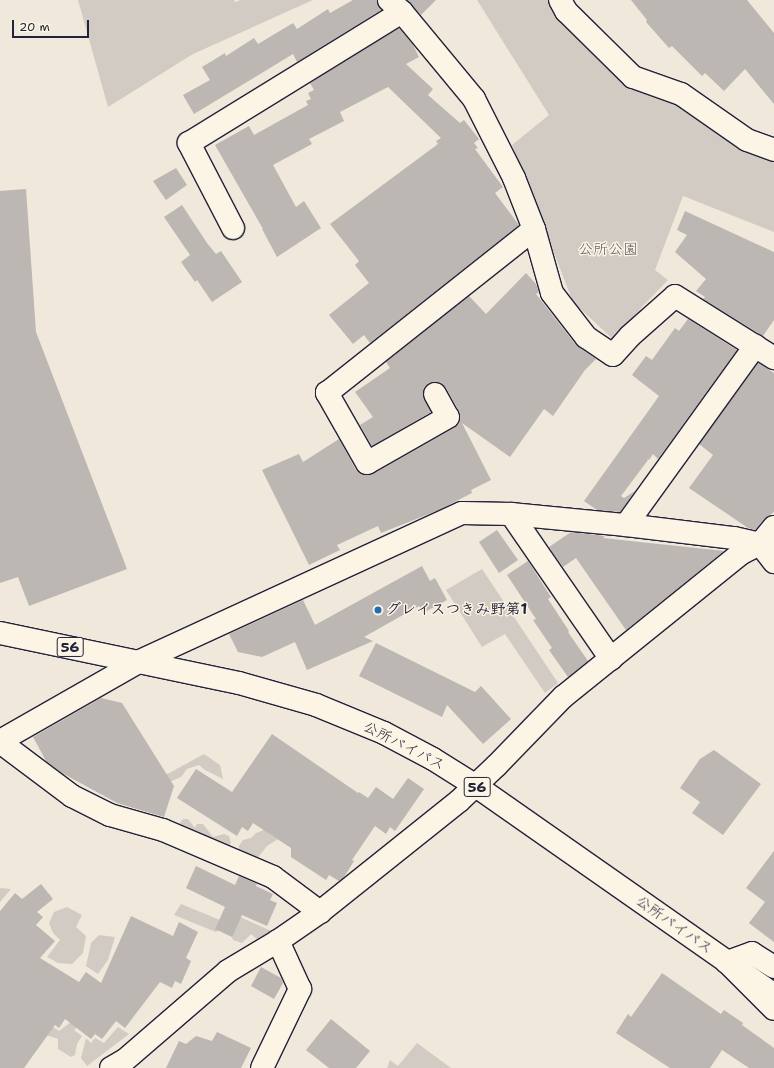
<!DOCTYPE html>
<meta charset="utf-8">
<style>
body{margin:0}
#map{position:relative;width:774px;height:1068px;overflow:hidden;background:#efe8db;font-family:"Shantell Sans","Klee One",sans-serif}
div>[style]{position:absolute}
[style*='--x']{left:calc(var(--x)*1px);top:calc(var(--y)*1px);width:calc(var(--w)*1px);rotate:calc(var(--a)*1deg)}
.green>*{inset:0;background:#d1cbc3}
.building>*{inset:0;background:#bcb7b3}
.roads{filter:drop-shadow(1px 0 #22223b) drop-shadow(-1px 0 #22223b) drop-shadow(0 1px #22223b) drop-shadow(0 -1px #22223b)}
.street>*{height:22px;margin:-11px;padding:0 11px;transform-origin:11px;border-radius:11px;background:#fcf5e5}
.primary>*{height:22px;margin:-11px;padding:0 11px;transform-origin:11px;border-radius:11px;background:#fcf5e5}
.dots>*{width:11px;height:11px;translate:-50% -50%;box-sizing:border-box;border:2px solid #fcf5e5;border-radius:50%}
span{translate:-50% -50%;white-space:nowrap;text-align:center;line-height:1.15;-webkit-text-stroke:3px #fcf5e5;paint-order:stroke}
.shield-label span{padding:1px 3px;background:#fcf5e5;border:1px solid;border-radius:3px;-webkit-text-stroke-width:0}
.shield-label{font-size:14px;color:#22223b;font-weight:700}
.park-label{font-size:15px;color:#575564}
.poi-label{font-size:15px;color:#22223b;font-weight:700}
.left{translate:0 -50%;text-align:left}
.street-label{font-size:15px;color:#22223b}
.scale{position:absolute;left:12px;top:20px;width:77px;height:18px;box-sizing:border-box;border:2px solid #22223b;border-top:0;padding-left:5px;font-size:12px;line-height:14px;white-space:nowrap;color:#22223b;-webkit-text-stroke:3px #fcf5e5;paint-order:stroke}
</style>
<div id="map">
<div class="green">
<i style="clip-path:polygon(78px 0,234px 0,235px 2px,241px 0,313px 0,193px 54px,108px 107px)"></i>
<i style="clip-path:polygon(477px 0,554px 0,678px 99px,774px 157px,774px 232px,683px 196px,655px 270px,668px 280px,642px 307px,615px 341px,573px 302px,512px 145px,549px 115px)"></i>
<i style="clip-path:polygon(482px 569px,558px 683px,545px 693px,505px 634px,482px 647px,446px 590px)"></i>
<i style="clip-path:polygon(204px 754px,220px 765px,223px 779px,205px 770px,199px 765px,187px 769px,181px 777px,160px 786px,151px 783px)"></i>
<i style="clip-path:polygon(183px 819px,188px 819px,195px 828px,197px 824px,203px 824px,213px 837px,224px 834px,229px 836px,231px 843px,228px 846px,179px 824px)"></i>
<i style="clip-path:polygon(270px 828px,269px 834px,278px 839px,267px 846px,256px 860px,239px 850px,239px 846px,243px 840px,251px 838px,256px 833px)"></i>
<i style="clip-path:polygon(0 888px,11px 889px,0 902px)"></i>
<i style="clip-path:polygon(181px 904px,220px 920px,227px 911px,271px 931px,257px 939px,251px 934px,242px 943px,233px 940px,229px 930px,223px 928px,216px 932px,174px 915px)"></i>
<i style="clip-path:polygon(67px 907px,82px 915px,76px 927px,86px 936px,83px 953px,72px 964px,58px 963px,47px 957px,60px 940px,53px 933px,49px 923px,54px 912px)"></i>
<i style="clip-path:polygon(99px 935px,115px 937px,108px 960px,98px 974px,86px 966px,91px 943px)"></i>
<i style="clip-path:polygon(35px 1014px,59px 1031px,71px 1022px,78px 1026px,74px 1030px,82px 1036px,77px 1044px,75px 1055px,71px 1057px,58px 1049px,58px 1039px,46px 1035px)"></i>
<i style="clip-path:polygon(118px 1027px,129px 1034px,87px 1066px,81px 1058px,86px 1038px,91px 1043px,95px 1038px,104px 1043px)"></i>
<i style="clip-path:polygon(417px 1043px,451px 1068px,387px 1068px,390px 1060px,398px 1066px)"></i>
</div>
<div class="building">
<i style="clip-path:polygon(353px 0,377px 0,381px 10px,297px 62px,293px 54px,194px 114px,183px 95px,210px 80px,202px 67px,225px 53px,226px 56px,254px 38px,258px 44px,293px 23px,297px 29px,328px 9px,330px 13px)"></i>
<i style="clip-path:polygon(407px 0,436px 0,421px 15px)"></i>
<i style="clip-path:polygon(631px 0,747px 0,774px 33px,774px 104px,745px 69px,724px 91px,705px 73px,702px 76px,672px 46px,669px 48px,646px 22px,647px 20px)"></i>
<i style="clip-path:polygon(399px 28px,413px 45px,419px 57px,406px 64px,433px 89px,428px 95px,460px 123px,464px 120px,479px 139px,474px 143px,478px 148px,475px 149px,503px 187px,495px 193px,519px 225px,370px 343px,364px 335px,353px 344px,329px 315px,369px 283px,355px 265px,359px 261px,330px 224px,438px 144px,436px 141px,441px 138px,388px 87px,340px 112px,344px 121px,309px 139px,312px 144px,273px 165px,296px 207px,304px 201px,321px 228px,277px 257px,262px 229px,263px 229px,215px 145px,249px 126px,254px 135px,308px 105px,306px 101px,311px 99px,308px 93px,314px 90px,310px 83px)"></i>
<i style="clip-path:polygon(176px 168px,187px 185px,166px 200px,153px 181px)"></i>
<i style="clip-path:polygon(26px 189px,36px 332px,127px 569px,29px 606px,18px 577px,0 583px,0 191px)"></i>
<i style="clip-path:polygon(182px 205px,207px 243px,216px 254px,221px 251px,242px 282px,212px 302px,197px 280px,195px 282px,181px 262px,190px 255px,164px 217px)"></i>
<i style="clip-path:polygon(685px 211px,774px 252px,774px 320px,763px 336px,703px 299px,705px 297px,696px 291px,706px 279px,675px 252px,687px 235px,677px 230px)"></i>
<i style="clip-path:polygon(526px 273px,536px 284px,539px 292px,536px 294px,576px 345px,596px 359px,585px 370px,553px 416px,544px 409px,510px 457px,462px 423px,491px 480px,471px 490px,472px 493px,439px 510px,381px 533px,378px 526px,337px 545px,340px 550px,309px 565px,262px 470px,299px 454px,303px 462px,339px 439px,356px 470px,361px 474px,367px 475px,373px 474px,454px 428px,459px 424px,460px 417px,459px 411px,446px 388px,441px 383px,435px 382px,429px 383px,424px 387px,423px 394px,431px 412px,372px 446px,360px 425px,373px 417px,355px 392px,390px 368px,386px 362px,469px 296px,486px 314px)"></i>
<i style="clip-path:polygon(688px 319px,737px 350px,658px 459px,653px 454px,649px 460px,647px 458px,648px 460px,621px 496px,624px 498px,635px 491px,620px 512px,597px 510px,584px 501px,659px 396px,632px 375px,646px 356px,652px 360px,675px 328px,679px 331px)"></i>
<i style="clip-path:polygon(758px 363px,774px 373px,774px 512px,764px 519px,755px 530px,748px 528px,689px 488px,713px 455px,699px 444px)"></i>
<i style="clip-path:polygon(497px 530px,518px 560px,499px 573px,479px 542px)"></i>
<i style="clip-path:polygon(571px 532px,605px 536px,603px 538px,724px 551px,626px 630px,576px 558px,563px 567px,549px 547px)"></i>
<i style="clip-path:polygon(528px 561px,551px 597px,548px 599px,569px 631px,568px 632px,588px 661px,568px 677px,549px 650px,552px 648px,533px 620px,536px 619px,507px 575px)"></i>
<i style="clip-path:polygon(422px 566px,430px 581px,435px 578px,447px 600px,423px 613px,419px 606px,364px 637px,373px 641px,307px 670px,295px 642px,262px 657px,238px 652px,229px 634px,303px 600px,315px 625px)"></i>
<i style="clip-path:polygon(376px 643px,475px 692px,481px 686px,511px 719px,483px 744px,447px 705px,442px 717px,359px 676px)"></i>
<i style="clip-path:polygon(101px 698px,122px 703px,174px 786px,164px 817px,117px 803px,62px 773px,46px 761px,33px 737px)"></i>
<i style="clip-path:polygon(272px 734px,358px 793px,359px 792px,368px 798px,376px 787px,393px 799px,408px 778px,424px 789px,395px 831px,390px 827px,386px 834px,375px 826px,352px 860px,354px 861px,344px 877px,339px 881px,329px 875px,326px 880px,291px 857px,291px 848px,253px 823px,248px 831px,242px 827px,237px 836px,177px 798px,196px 769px,232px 792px)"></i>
<i style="clip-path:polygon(714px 750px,761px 784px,723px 835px,692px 813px,700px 802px,680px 788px,700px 759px)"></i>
<i style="clip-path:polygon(774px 851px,774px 942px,749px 923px,765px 902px,746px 888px)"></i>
<i style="clip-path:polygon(196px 866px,235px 885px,239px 876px,257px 884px,256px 886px,273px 894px,270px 900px,277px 903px,267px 926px,242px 915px,232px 937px,215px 929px,225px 907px,186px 888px)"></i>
<i style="clip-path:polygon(41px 884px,53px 899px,37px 912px,43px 917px,36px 925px,55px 941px,40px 958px,79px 982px,86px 972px,101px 983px,131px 916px,173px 936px,179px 922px,198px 932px,186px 958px,191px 961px,181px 984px,175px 981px,172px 988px,160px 982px,125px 1028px,116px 1021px,102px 1039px,95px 1034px,91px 1039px,65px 1019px,59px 1028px,55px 1025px,24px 1068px,0 1068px,0 911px,15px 893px,22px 899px)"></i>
<i style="clip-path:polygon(261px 967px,281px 978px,283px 983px,274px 999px,251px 986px)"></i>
<i style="clip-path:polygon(662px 973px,721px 1014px,724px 1010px,743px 1023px,742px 1025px,774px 1048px,774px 1068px,749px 1068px,722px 1050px,710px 1068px,670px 1068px,616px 1033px,628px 1014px,631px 1017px)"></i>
<i style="clip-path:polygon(331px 1019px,370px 1051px,356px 1068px,329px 1068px,306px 1050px)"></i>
<i style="clip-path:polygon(217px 1032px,251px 1048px,241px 1068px,166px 1068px,179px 1041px,186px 1044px,196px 1036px,212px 1041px)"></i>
</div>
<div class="roads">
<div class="street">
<i style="--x:389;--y:0;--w:18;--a:43"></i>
<i style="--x:402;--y:12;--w:113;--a:50.4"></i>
<i style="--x:474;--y:99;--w:89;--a:63.1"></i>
<i style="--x:514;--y:178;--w:55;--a:68.6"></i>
<i style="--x:534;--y:229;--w:66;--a:74.3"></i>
<i style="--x:552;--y:293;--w:56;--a:52.3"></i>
<i style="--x:586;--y:337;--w:32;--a:34"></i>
<i style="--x:613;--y:355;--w:25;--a:-48"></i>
<i style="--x:630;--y:336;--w:60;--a:-41.6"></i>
<i style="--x:675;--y:296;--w:117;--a:32.1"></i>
<i style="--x:560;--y:0;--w:13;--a:61"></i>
<i style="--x:566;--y:11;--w:94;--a:44.6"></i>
<i style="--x:633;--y:77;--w:51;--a:19.5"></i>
<i style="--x:681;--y:94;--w:80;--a:34.9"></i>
<i style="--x:747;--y:140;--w:29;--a:20"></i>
<i style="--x:233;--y:228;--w:96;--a:-117.4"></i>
<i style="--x:189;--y:143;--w:250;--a:-31.6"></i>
<i style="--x:435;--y:394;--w:26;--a:61"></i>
<i style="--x:448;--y:417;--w:93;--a:150.4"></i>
<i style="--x:367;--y:463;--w:81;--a:-119.7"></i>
<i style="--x:327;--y:393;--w:264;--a:-38.4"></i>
<i style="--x:511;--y:514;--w:176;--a:55.4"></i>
<i style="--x:626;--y:525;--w:221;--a:-54.2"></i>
<i style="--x:0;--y:741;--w:161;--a:-29.7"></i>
<i style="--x:140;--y:661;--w:354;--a:-24.7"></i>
<i style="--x:462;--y:513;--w:49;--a:1.2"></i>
<i style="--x:511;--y:514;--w:116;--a:5.5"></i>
<i style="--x:626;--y:525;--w:109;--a:6.9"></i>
<i style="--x:734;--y:538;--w:27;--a:13"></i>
<i style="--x:760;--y:544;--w:23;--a:52"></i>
<i style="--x:0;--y:742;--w:90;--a:36.9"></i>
<i style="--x:72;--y:796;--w:42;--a:26.6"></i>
<i style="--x:110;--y:815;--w:55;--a:15.8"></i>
<i style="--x:163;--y:830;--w:120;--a:23.1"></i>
<i style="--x:273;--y:877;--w:59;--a:36.7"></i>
<i style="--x:774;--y:967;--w:26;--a:-148"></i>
<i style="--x:752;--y:953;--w:27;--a:160"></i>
<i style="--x:727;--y:962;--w:66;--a:45"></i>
<i style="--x:111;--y:1068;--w:16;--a:-30"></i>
<i style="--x:125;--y:1060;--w:136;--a:-40.8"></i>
<i style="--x:228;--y:971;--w:58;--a:-31"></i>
<i style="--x:278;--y:941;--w:51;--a:-34.6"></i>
<i style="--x:320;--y:912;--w:178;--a:-38.6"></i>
<i style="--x:459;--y:801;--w:52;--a:-43.5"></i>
<i style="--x:497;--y:765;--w:95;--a:-45.9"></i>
<i style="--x:563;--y:697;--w:228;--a:-38.9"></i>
<i style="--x:740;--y:554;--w:22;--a:-27"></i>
<i style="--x:760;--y:544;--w:22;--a:-51"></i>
<i style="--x:262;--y:1068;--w:88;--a:-64.3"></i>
<i style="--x:300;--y:989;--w:53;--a:-114.6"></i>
</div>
<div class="primary">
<i style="--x:0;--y:633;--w:244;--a:11.8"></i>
<i style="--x:239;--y:683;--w:80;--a:15.9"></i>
<i style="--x:316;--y:705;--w:74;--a:22.4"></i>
<i style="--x:384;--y:733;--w:55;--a:28"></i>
<i style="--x:433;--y:759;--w:51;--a:32.1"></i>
<i style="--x:476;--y:786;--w:364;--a:35"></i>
</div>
</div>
<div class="dots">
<i style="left:378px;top:610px;background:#1f6fb2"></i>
</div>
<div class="shield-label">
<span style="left:70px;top:647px">56</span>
<span style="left:477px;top:787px">56</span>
</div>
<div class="park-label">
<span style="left:608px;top:250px">公所公園</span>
</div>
<div class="poi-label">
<span class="left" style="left:386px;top:610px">グレイスつきみ野第1</span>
</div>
<div class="street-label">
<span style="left:404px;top:746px;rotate:27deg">公所バイパス</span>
<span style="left:674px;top:925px;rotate:35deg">公所バイパス</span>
</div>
<div class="scale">20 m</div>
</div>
